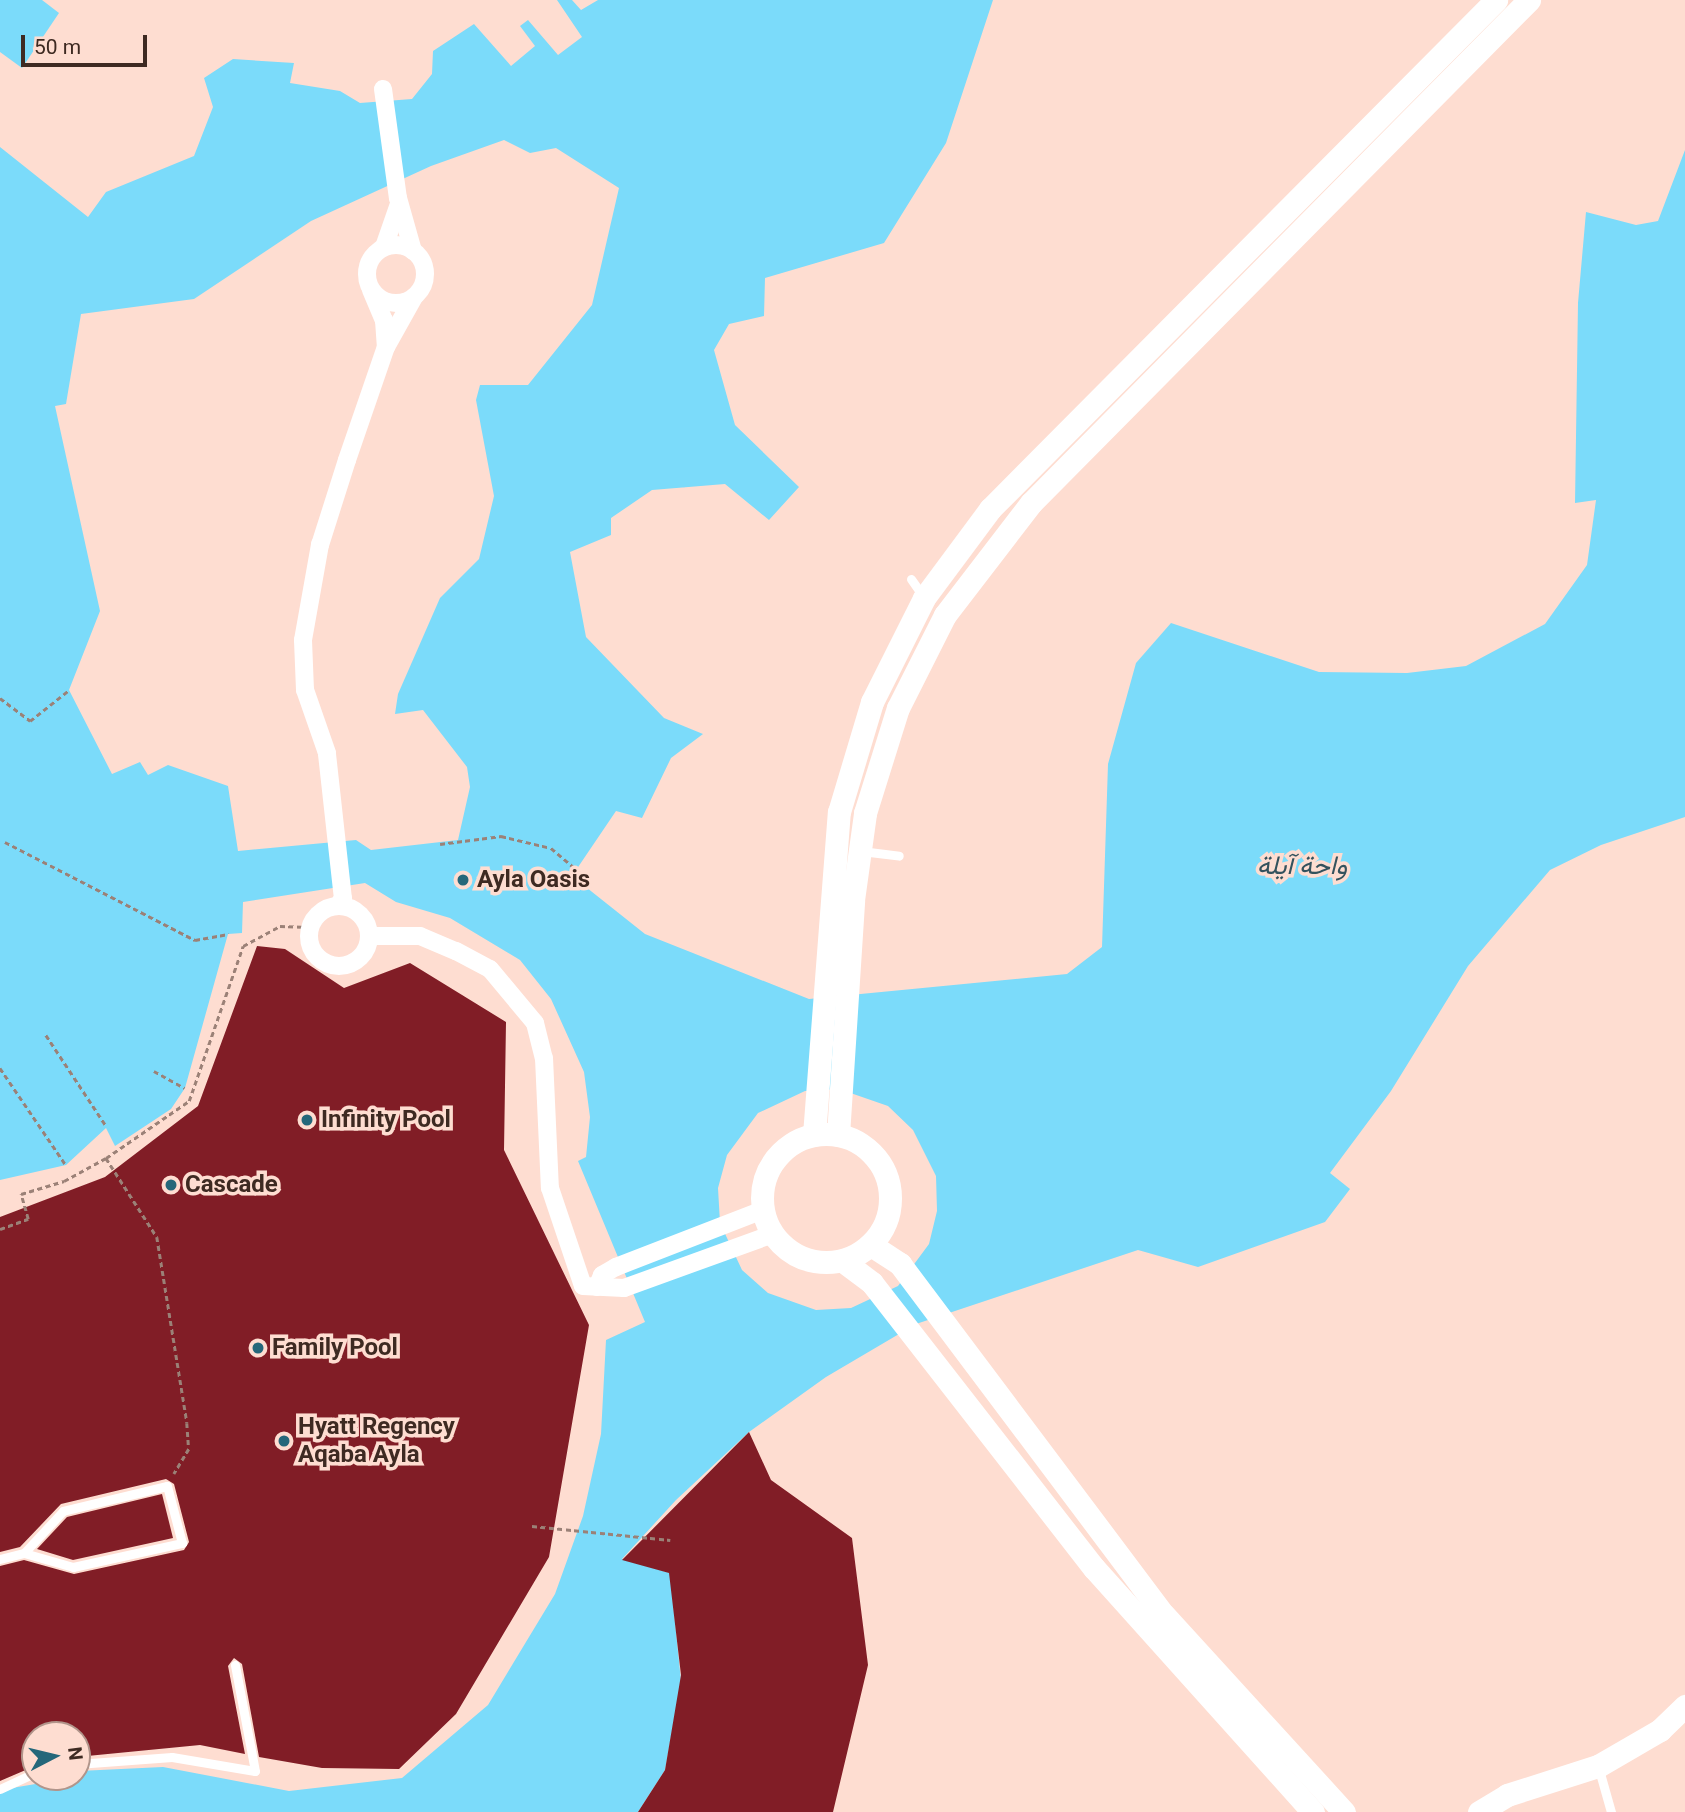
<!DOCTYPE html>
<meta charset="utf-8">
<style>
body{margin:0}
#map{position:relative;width:1685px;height:1812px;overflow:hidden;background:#feddd1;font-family:Roboto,Vazirmatn,sans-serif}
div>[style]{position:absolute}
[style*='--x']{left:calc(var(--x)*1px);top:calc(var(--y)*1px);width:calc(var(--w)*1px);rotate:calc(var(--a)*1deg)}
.water>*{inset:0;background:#7bdbfa}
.building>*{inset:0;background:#811d26}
.path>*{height:2.5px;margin-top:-1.25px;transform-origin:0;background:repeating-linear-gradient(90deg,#9b8177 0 5px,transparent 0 8.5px)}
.service>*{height:9px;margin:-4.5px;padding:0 4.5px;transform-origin:4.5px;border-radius:4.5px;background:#fff}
.minor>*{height:18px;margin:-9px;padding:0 9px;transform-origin:9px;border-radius:9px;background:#fff}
.minor>.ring{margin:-9px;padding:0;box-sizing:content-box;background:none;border:18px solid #fff;border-radius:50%}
.tertiary>*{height:23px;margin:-11.5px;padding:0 11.5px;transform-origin:11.5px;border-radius:11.5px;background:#fff}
.tertiary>.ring{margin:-11.5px;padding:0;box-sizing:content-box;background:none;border:23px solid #fff;border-radius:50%}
.dots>*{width:19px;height:19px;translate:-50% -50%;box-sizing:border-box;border:4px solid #feddd1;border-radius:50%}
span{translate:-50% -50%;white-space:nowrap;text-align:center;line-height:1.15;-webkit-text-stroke:7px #feddd1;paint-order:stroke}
.poi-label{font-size:24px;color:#3e2a22;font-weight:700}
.left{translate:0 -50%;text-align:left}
.water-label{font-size:26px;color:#34525d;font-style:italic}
.north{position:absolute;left:21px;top:1721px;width:70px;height:70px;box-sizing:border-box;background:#feddd1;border:2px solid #b1958b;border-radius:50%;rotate:83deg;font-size:19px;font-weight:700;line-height:28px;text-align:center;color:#3e2a22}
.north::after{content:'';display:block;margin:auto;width:24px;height:32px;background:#25677a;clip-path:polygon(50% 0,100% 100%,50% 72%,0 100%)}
.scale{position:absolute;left:21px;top:35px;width:126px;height:32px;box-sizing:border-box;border:4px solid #3e2a22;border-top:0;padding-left:9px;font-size:21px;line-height:24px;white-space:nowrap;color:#3e2a22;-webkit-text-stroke:5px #feddd1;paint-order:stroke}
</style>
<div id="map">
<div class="water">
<i style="clip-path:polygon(0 0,42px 0,59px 13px,22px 68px,0 52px)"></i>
<i style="clip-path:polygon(evenodd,557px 0,572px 0,581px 10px,598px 0,993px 0,946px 143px,884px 243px,765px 278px,764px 316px,729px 324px,714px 350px,735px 425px,799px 487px,769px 520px,725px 484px,652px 490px,611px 518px,611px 535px,570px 552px,586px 637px,664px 718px,703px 734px,671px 758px,642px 818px,616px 811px,572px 876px,645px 934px,809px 999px,1067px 974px,1102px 947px,1108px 764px,1136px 663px,1171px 623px,1319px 672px,1407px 673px,1466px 666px,1545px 624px,1587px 565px,1596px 500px,1575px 503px,1578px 303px,1586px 212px,1636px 225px,1658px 221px,1685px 150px,1685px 817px,1601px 845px,1550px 870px,1468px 966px,1391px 1091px,1330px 1173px,1350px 1189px,1325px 1222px,1198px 1267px,1138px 1250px,916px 1324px,826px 1377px,749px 1432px,676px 1500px,622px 1559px,670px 1573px,681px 1681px,665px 1770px,638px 1812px,0 1812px,0 1790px,77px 1777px,79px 1771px,163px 1767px,289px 1791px,402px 1778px,488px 1705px,555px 1594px,583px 1516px,601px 1434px,606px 1340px,645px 1322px,578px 1161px,586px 1157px,590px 1117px,584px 1072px,551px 999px,520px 960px,450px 918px,396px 902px,365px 883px,243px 902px,242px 933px,228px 934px,185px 1088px,171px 1109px,115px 1146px,106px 1128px,66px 1165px,0 1180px,0 147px,88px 217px,106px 192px,194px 156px,213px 107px,204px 78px,233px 59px,294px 63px,290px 83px,340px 91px,360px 103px,412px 99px,432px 74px,433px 51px,474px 24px,511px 66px,535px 46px,520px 26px,528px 20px,558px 55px,582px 37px,557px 0,504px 140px,530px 153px,556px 148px,619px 188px,592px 305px,528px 385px,480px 385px,476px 400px,494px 496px,479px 559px,440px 598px,398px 694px,395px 714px,423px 710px,467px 767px,470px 787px,458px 840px,371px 850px,356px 840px,238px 851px,228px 786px,168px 765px,148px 775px,140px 762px,112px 774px,69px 690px,100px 611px,55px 406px,66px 404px,81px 314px,194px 299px,311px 221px,431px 166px,504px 140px,557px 0,839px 1089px,888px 1106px,913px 1130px,936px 1176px,937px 1211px,929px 1244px,898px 1286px,851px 1308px,816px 1310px,768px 1293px,742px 1270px,720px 1223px,718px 1188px,727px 1155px,758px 1113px,805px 1091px,839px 1089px)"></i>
</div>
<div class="building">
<i style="clip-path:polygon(257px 946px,285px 949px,344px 988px,410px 963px,506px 1022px,504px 1150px,589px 1325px,549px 1557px,456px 1714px,399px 1769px,322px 1768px,259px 1757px,242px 1664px,234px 1658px,228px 1666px,245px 1754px,200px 1745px,77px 1757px,77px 1735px,35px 1735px,35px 1766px,0 1781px,0 1566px,24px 1560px,74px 1574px,184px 1550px,189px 1542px,174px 1484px,166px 1479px,61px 1504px,20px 1547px,0 1552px,0 1217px,105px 1177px,198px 1106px)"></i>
<i style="clip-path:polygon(749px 1432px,771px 1480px,852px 1538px,868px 1665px,833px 1812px,638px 1812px,665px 1770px,681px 1675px,669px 1573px,622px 1560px)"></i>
<i style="clip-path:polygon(162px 1494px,173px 1538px,73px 1560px,37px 1549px,67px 1517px)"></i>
</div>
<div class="path">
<i style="--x:0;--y:698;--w:38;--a:37"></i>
<i style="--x:30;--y:721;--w:50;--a:-38.5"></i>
<i style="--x:5;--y:842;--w:214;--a:27.3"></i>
<i style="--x:195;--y:940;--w:34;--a:-10"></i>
<i style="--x:440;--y:844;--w:62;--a:-7.5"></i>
<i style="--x:501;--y:836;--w:51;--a:13.5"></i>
<i style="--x:551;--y:848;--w:51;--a:40.2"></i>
<i style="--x:46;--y:1035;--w:110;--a:56.5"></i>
<i style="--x:0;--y:1068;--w:117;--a:55.8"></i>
<i style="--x:154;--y:1071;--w:35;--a:29"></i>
<i style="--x:106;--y:1158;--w:94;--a:57.2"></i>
<i style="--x:157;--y:1237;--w:188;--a:80.8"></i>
<i style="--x:187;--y:1423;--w:26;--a:86"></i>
<i style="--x:189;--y:1449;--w:29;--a:121"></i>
<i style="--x:0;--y:1229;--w:30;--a:-20"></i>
<i style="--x:28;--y:1219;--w:26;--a:-106"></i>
<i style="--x:21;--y:1194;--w:45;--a:-16.8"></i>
<i style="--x:64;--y:1181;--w:48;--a:-28.7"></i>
<i style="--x:106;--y:1158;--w:101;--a:-34.5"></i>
<i style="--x:189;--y:1101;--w:164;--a:-70.8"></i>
<i style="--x:243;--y:946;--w:42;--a:-28.4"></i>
<i style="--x:280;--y:926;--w:29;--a:2"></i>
<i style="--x:532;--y:1526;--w:139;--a:5.8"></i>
</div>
<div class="service">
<i style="--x:911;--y:579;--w:21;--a:55"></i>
<i style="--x:861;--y:851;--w:38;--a:7"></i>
<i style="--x:0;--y:1559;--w:25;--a:-14"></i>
<i style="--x:24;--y:1553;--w:51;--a:15.9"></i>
<i style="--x:73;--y:1567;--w:112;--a:-12.4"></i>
<i style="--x:182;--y:1543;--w:59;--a:-104.7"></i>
<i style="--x:167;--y:1486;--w:107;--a:166.5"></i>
<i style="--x:63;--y:1511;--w:57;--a:132.9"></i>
<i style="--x:77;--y:1764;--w:95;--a:-4.2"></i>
<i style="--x:172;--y:1757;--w:84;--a:9.6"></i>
<i style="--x:255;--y:1771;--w:108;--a:-100.7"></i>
<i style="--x:1598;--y:1766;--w:48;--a:74.2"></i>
<i style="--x:0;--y:1789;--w:38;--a:-25"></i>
</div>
<div class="minor">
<i style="--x:383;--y:89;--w:110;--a:82.2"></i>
<i style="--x:398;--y:198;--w:55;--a:74.2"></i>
<i class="ring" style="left:367px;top:245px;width:40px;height:40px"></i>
<i style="--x:384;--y:247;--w:46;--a:-70.8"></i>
<i style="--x:371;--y:290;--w:33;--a:67"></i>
<i style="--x:384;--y:320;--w:27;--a:86"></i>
<i style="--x:338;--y:905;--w:8;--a:-50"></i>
<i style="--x:343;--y:899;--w:147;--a:-96.3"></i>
<i style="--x:327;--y:753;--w:67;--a:-109.2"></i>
<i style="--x:305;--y:690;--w:50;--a:-92.3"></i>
<i style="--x:303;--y:640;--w:97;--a:-79.9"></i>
<i style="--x:320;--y:545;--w:89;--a:-72.4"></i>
<i style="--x:347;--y:460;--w:120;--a:-71"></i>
<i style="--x:386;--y:347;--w:57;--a:-60.8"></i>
<i class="ring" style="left:309px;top:906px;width:42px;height:42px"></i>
<i style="--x:370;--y:936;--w:50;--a:0"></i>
<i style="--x:420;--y:936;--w:39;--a:23"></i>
<i style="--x:456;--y:951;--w:38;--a:28"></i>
<i style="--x:490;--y:969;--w:70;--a:50.2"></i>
<i style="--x:535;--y:1023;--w:36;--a:76"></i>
<i style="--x:544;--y:1058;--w:130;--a:87.4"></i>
<i style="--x:550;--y:1188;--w:103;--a:71.4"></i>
<i style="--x:583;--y:1286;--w:41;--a:2.8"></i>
<i style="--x:624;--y:1288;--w:158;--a:-19.9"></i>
<i style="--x:597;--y:1287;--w:13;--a:-67"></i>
<i style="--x:602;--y:1275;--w:16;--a:-30"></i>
<i style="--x:616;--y:1267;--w:158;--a:-21.2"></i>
</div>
<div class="tertiary">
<i class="ring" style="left:762px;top:1134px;width:105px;height:105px"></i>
<i style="--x:814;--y:1135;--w:324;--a:-85.6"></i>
<i style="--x:839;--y:812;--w:115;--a:-73.3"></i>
<i style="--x:872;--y:702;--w:116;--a:-63.4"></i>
<i style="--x:924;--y:598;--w:111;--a:-53.4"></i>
<i style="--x:990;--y:509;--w:718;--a:-45.17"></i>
<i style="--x:838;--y:1135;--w:235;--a:-86.3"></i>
<i style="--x:853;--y:900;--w:88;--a:-82.1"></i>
<i style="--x:865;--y:813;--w:110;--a:-72.6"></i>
<i style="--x:898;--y:708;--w:104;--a:-63.2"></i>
<i style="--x:945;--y:615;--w:141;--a:-52.5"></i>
<i style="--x:1031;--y:503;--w:708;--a:-45.29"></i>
<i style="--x:871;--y:1245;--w:35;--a:33"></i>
<i style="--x:900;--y:1264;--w:439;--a:53.1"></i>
<i style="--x:1164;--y:1615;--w:267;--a:47.6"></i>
<i style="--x:843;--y:1261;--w:36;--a:37"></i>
<i style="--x:872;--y:1283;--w:361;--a:52.1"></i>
<i style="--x:1094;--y:1568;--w:328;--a:48.1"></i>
<i style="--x:1479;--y:1812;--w:33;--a:-31"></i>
<i style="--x:1507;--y:1795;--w:96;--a:-17.7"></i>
<i style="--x:1598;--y:1766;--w:72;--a:-30.1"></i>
<i style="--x:1660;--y:1730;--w:35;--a:-44"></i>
</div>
<div class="dots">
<i style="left:463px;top:880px;background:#25677a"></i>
<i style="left:307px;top:1120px;background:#25677a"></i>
<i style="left:171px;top:1185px;background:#25677a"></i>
<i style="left:258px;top:1348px;background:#25677a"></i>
<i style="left:284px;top:1441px;background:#25677a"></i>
</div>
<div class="poi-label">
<span class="left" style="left:477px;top:880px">Ayla Oasis</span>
<span class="left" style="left:321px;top:1120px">Infinity Pool</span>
<span class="left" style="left:185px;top:1185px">Cascade</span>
<span class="left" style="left:272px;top:1348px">Family Pool</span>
<span class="left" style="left:298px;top:1441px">Hyatt Regency<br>Aqaba Ayla</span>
</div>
<div class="water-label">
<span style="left:1302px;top:866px">واحة آيلة</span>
</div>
<div class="north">N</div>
<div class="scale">50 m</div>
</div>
